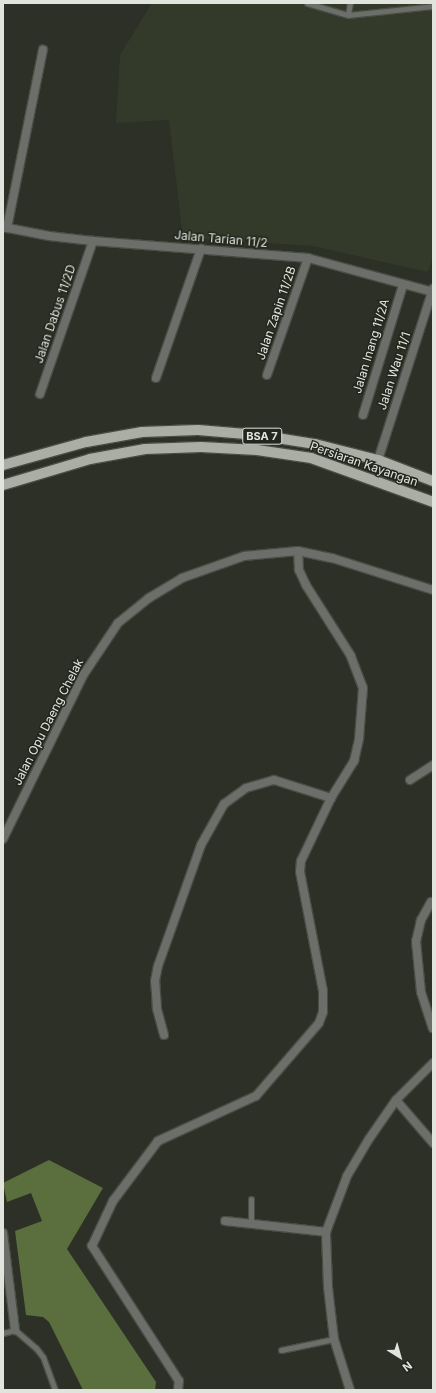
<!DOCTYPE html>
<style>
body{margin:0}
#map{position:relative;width:436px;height:1393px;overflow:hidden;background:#2c3026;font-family:Inter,sans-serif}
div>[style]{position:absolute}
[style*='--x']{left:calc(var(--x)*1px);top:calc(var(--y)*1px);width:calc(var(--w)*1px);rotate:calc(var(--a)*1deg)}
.built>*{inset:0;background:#343a2a}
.forest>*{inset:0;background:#5b6e3d}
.roads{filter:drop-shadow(1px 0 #494d43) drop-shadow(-1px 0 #494d43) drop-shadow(0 1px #494d43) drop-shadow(0 -1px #494d43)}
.service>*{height:5px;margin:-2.5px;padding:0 2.5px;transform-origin:2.5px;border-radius:2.5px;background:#6c6e69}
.minor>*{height:8px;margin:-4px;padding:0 4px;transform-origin:4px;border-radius:4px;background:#6c6e69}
.tertiary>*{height:8px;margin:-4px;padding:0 4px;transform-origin:4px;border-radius:4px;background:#6c6e69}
.primary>*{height:10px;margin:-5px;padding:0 5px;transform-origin:5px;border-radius:5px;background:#aaaea4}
span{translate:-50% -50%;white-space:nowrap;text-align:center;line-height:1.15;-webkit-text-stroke:3px #22261c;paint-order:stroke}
.shield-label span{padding:1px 3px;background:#22261c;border:1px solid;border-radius:3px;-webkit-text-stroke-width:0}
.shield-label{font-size:11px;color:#e1e4dd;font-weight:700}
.street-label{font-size:12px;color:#e1e4dd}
.frame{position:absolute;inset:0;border:4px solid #e1e4dd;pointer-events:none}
.north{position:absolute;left:380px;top:1337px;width:40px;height:40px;-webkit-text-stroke:3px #22261c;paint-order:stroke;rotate:143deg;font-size:11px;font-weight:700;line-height:16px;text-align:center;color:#e1e4dd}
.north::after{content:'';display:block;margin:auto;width:14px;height:18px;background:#e1e4dd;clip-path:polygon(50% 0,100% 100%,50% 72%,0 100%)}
</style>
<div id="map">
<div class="built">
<i style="clip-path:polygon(152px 3px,433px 3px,433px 255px,428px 272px,313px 246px,183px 238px,169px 120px,116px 123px,120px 55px)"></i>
</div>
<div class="forest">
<i style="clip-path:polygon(49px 1160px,103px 1188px,67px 1249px,156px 1382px,155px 1390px,83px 1390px,49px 1322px,43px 1317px,26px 1315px,15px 1231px,42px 1221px,31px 1193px,7px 1202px,3px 1183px)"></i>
</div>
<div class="roads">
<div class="service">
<i style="--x:307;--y:3;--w:43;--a:16.3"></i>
<i style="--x:348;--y:15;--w:85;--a:-6"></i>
<i style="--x:348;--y:15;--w:12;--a:-81"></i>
<i style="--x:251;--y:1199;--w:23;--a:90"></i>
<i style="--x:3;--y:1333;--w:12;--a:-14"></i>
<i style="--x:15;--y:1330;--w:28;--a:41"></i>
<i style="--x:36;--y:1348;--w:11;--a:52"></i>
<i style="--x:43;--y:1357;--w:35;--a:70"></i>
<i style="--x:281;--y:1350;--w:54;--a:-11.7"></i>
</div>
<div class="minor">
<i style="--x:3;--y:227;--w:47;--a:11.1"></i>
<i style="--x:49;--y:236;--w:44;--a:6.5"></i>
<i style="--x:93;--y:241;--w:216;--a:4.5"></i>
<i style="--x:308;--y:258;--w:130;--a:15.2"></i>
<i style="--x:7;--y:228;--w:182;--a:-78.6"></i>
<i style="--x:267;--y:375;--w:124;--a:-70.7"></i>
<i style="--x:156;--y:378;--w:137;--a:-70.8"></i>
<i style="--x:40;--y:394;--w:162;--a:-70.9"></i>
<i style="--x:363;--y:415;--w:136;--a:-72.9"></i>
<i style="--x:410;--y:780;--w:27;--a:-33"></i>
<i style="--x:3;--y:839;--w:184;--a:-63.9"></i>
<i style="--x:84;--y:674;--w:61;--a:-56.3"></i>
<i style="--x:118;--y:623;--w:40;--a:-39"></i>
<i style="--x:149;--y:598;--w:39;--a:-31"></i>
<i style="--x:182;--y:578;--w:66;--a:-19.5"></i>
<i style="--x:244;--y:556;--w:54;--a:-5.3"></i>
<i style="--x:298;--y:551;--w:35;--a:12"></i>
<i style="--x:332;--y:558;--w:106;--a:17.6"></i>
<i style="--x:431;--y:902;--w:21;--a:119"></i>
<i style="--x:421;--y:920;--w:22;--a:103"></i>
<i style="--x:416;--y:941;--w:51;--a:84.4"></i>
<i style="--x:421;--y:992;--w:38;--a:72"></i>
<i style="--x:164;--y:1035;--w:28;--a:-105"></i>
<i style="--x:157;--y:1008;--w:27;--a:-94"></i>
<i style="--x:155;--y:981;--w:15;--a:-79"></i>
<i style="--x:158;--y:966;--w:128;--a:-70.4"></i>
<i style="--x:201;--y:845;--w:47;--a:-60.7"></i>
<i style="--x:224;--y:804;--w:27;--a:-36"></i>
<i style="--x:246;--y:788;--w:29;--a:-16"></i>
<i style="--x:274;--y:780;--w:60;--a:17.5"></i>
<i style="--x:396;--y:1100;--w:57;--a:49.3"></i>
<i style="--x:225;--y:1221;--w:102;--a:6.2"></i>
<i style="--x:3;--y:1233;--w:98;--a:82.9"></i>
<i style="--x:178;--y:1390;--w:9;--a:-84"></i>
<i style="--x:179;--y:1381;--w:161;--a:-122.8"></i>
<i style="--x:92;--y:1246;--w:50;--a:-65"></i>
<i style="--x:113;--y:1201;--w:75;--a:-53.1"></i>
<i style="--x:158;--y:1141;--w:108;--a:-24.7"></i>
<i style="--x:256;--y:1096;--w:96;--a:-49.2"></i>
<i style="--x:319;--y:1023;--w:12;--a:-70"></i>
<i style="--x:323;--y:1012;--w:21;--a:-90"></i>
<i style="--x:323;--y:991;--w:121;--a:-100.9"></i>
<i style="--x:300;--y:872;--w:11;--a:-85"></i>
<i style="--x:301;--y:861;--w:70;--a:-64.5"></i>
<i style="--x:331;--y:798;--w:44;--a:-58.1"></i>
<i style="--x:354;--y:761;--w:23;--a:-77"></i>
<i style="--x:359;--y:739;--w:51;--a:-85.5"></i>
<i style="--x:363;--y:688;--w:34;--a:-111"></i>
<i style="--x:351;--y:656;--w:84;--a:-122.4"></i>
<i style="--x:306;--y:585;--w:17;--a:-115"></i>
<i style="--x:299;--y:570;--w:19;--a:-93"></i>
<i style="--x:350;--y:1390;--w:53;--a:-107.4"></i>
<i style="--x:334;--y:1339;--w:52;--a:-96.6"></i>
<i style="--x:328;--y:1287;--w:55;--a:-92.1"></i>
<i style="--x:326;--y:1232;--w:60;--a:-69.4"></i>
<i style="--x:347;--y:1176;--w:43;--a:-59.3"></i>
<i style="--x:369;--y:1139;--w:47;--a:-55.3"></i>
<i style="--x:396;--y:1100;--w:52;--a:-45"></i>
</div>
<div class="tertiary">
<i style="--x:378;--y:460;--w:180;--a:-72.2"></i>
</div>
<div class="primary">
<i style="--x:3;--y:465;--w:86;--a:-15.5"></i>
<i style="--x:86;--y:442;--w:57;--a:-10.1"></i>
<i style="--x:142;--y:432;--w:56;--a:-2"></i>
<i style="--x:198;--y:430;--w:60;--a:4.8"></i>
<i style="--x:258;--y:435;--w:58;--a:9"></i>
<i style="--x:315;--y:444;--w:65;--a:14.3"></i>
<i style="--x:378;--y:460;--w:59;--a:20.9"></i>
<i style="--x:3;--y:485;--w:91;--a:-16.6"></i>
<i style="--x:90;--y:459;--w:56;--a:-10.3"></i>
<i style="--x:145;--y:449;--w:56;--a:-2"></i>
<i style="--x:201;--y:447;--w:56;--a:3.1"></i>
<i style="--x:257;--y:450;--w:55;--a:8.4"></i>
<i style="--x:311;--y:458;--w:130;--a:19.8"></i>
</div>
</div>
<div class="shield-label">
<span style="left:262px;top:436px">BSA 7</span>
</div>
<div class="street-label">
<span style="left:221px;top:239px;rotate:5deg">Jalan Tarian 11/2</span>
<span style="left:276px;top:313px;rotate:-71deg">Jalan Zapin 11/2B</span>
<span style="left:55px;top:314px;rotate:-71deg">Jalan Dabus 11/2D</span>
<span style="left:371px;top:346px;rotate:-73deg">Jalan Inang 11/2A</span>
<span style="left:394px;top:371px;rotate:-72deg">Jalan Wau 11/1</span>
<span style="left:364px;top:464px;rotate:19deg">Persiaran Kayangan</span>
<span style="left:48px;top:722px;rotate:-63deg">Jalan Opu Daeng Chelak</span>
</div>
<div class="frame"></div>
<div class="north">N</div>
</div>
